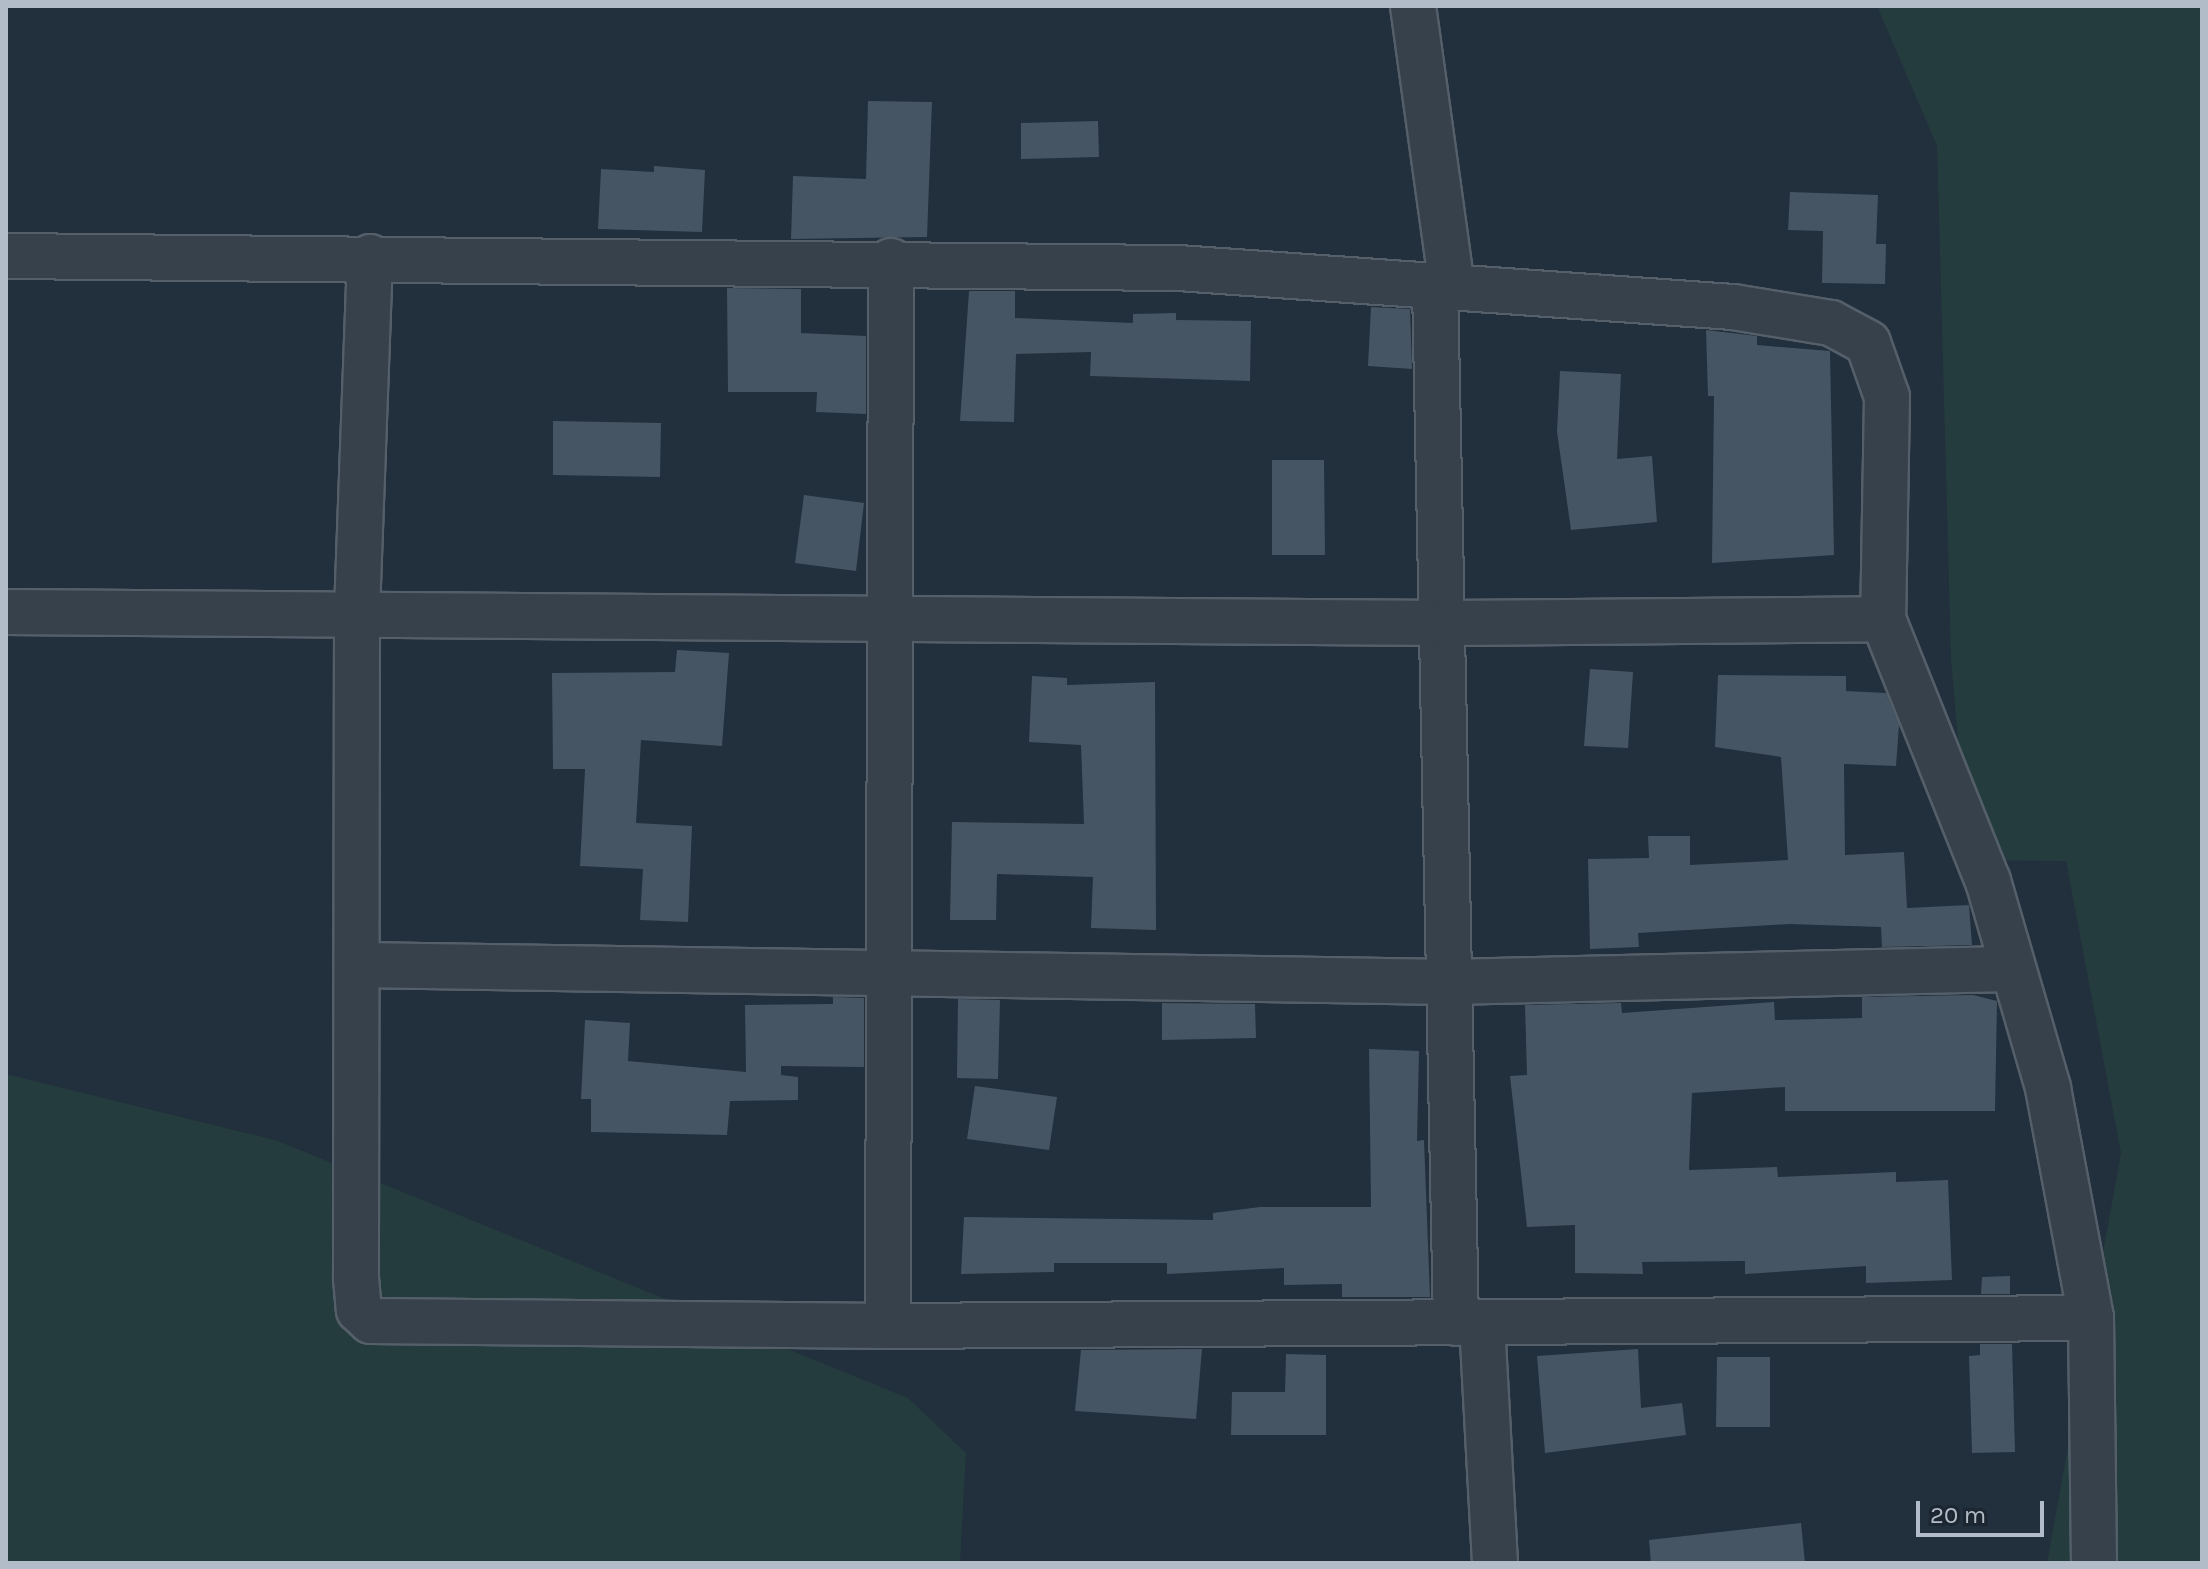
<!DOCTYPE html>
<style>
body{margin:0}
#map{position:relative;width:2208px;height:1569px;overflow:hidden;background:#222f3c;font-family:Karla,sans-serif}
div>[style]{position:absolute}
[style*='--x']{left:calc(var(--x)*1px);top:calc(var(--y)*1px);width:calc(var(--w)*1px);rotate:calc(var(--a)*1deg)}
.green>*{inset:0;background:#243c3d}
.building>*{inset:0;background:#465563}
.roads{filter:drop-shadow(2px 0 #545f6a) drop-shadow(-2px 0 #545f6a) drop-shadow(0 2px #545f6a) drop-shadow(0 -2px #545f6a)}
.minor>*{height:44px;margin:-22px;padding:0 22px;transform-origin:22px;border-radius:22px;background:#36414c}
span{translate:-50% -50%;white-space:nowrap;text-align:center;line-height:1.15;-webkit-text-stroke:6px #1b2631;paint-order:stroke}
.frame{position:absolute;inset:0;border:8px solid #b2bcc8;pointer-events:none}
.scale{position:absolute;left:1916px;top:1501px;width:128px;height:36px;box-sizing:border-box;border:4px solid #b2bcc8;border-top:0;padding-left:10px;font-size:24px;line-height:28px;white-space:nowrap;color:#b2bcc8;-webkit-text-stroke:6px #1b2631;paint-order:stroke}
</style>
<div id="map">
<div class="green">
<i style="clip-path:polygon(1877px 6px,2202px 6px,2202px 1563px,2047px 1563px,2121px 1153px,2066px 861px,1968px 860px,1951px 658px,1937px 146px)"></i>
<i style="clip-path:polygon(6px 1074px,278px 1141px,908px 1398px,966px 1453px,960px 1563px,6px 1563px)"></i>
</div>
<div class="building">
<i style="clip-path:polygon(868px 101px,932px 102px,927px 237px,791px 239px,793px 176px,866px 179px)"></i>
<i style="clip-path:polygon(1098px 121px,1099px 157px,1021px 159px,1021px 123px)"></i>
<i style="clip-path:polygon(654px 166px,705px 170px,702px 232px,598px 229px,601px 169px,654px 172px)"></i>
<i style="clip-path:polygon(1790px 192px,1878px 195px,1876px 244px,1886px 244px,1885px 284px,1822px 283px,1823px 231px,1788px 230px)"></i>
<i style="clip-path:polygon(727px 288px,801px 289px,801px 333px,866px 336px,866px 414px,816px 412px,817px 392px,728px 392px)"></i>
<i style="clip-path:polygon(969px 291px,1015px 291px,1015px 318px,1133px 323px,1133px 314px,1176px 313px,1176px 320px,1251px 321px,1250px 381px,1090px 376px,1091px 352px,1016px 354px,1014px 422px,960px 421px)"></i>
<i style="clip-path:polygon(1371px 307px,1410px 309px,1412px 369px,1368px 366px)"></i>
<i style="clip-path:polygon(1706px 330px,1757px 336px,1757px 345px,1830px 351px,1834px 555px,1712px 563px,1714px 396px,1708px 396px)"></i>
<i style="clip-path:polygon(1560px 371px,1621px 374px,1617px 459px,1652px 456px,1657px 522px,1571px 530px,1557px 432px)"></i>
<i style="clip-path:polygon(553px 421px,661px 423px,660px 477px,553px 475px)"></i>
<i style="clip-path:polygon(1272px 460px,1324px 460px,1325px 555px,1272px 555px)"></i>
<i style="clip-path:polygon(804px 495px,864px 503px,856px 571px,795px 563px)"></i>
<i style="clip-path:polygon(677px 650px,729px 653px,722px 746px,641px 740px,636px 823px,692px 826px,688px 922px,640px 920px,643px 869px,580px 866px,585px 769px,553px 769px,552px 673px,675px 672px)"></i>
<i style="clip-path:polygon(1590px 669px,1633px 672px,1628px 748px,1584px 746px)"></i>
<i style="clip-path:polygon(1718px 675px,1846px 676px,1846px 691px,1886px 693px,1899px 725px,1896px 766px,1844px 764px,1845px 855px,1904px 852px,1907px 908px,1969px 905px,1972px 945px,1882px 947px,1881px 927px,1789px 924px,1638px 933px,1639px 947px,1590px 949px,1588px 859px,1649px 858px,1648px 836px,1690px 836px,1690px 865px,1788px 860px,1781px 757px,1715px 747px)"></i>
<i style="clip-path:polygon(1032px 676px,1067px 678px,1067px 685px,1155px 682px,1156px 930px,1091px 928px,1093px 877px,997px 874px,996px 920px,950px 920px,952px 822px,1084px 824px,1081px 745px,1029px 742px)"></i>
<i style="clip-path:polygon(1973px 995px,1997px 1001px,1995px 1111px,1785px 1111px,1785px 1087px,1692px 1093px,1689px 1170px,1777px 1167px,1778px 1177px,1896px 1172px,1896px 1182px,1948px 1180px,1952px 1280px,1866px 1283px,1866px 1266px,1745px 1274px,1745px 1261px,1642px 1262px,1643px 1274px,1575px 1273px,1575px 1225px,1527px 1227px,1510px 1076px,1527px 1075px,1525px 1005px,1621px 1003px,1622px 1013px,1774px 1002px,1775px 1020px,1862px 1018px,1862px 997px)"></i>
<i style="clip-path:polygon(833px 997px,864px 998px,864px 1067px,781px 1066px,781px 1075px,798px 1077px,798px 1100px,730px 1101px,727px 1135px,591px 1132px,591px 1099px,581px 1099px,585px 1020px,630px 1023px,628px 1061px,746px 1072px,745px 1005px,833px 1004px)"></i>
<i style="clip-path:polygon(958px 999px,1000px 1000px,998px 1079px,957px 1078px)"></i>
<i style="clip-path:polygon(1162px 1003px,1255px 1004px,1256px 1038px,1162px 1040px)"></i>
<i style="clip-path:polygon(1369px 1049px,1419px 1051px,1417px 1141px,1424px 1140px,1430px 1297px,1342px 1297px,1342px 1284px,1284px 1285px,1284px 1268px,1167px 1274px,1167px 1263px,1054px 1263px,1054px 1272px,961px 1274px,964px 1217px,1213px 1220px,1213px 1213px,1260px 1207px,1371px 1207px)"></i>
<i style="clip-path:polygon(975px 1086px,1057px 1097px,1049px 1150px,967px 1139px)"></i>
<i style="clip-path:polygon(2010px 1276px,2010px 1294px,1981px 1294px,1982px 1277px)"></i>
<i style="clip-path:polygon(1980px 1344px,2012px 1344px,2015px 1452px,1972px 1453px,1969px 1356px,1980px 1355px)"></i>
<i style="clip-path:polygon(1202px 1349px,1196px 1419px,1075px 1411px,1081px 1350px)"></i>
<i style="clip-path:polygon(1638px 1349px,1641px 1408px,1682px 1403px,1686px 1435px,1545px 1453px,1537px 1356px)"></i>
<i style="clip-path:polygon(1286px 1354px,1326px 1355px,1326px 1435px,1231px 1435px,1232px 1392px,1285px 1392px)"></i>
<i style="clip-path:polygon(1717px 1357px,1770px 1357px,1770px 1427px,1716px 1427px)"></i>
<i style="clip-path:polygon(1801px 1523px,1805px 1563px,1651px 1563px,1649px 1540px)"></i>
</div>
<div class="roads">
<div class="minor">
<i style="--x:1413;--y:6;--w:284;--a:82.1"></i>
<i style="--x:6;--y:256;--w:1172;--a:0.59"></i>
<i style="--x:1178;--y:268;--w:556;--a:4.02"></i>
<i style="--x:1733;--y:307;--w:99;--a:9.3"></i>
<i style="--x:1831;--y:323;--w:42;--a:28.4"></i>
<i style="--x:1868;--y:343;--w:57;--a:70.6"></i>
<i style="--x:1887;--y:397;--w:222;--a:91"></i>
<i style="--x:370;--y:257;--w:359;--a:92.1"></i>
<i style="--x:357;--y:616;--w:662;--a:90.09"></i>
<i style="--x:356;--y:1278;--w:32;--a:85"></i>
<i style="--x:359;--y:1310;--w:16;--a:43"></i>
<i style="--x:371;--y:1321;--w:517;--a:0.55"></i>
<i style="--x:888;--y:1326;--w:1203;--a:-0.38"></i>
<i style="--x:1435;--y:286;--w:1037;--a:88.84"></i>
<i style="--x:6;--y:612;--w:1439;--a:0.44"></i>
<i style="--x:1445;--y:623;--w:438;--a:-0.5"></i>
<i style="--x:1883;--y:619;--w:282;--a:68.2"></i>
<i style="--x:1988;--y:881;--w:216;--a:73.8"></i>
<i style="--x:2048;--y:1088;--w:234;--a:79.4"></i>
<i style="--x:2091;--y:1318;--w:245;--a:89.3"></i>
<i style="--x:358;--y:965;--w:1092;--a:0.89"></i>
<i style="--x:1450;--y:982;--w:559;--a:-1.33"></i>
<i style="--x:1482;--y:1323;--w:240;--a:86.9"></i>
<i style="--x:888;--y:1326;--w:1065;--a:-89.84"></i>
</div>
</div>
<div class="frame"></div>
<div class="scale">20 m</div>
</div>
